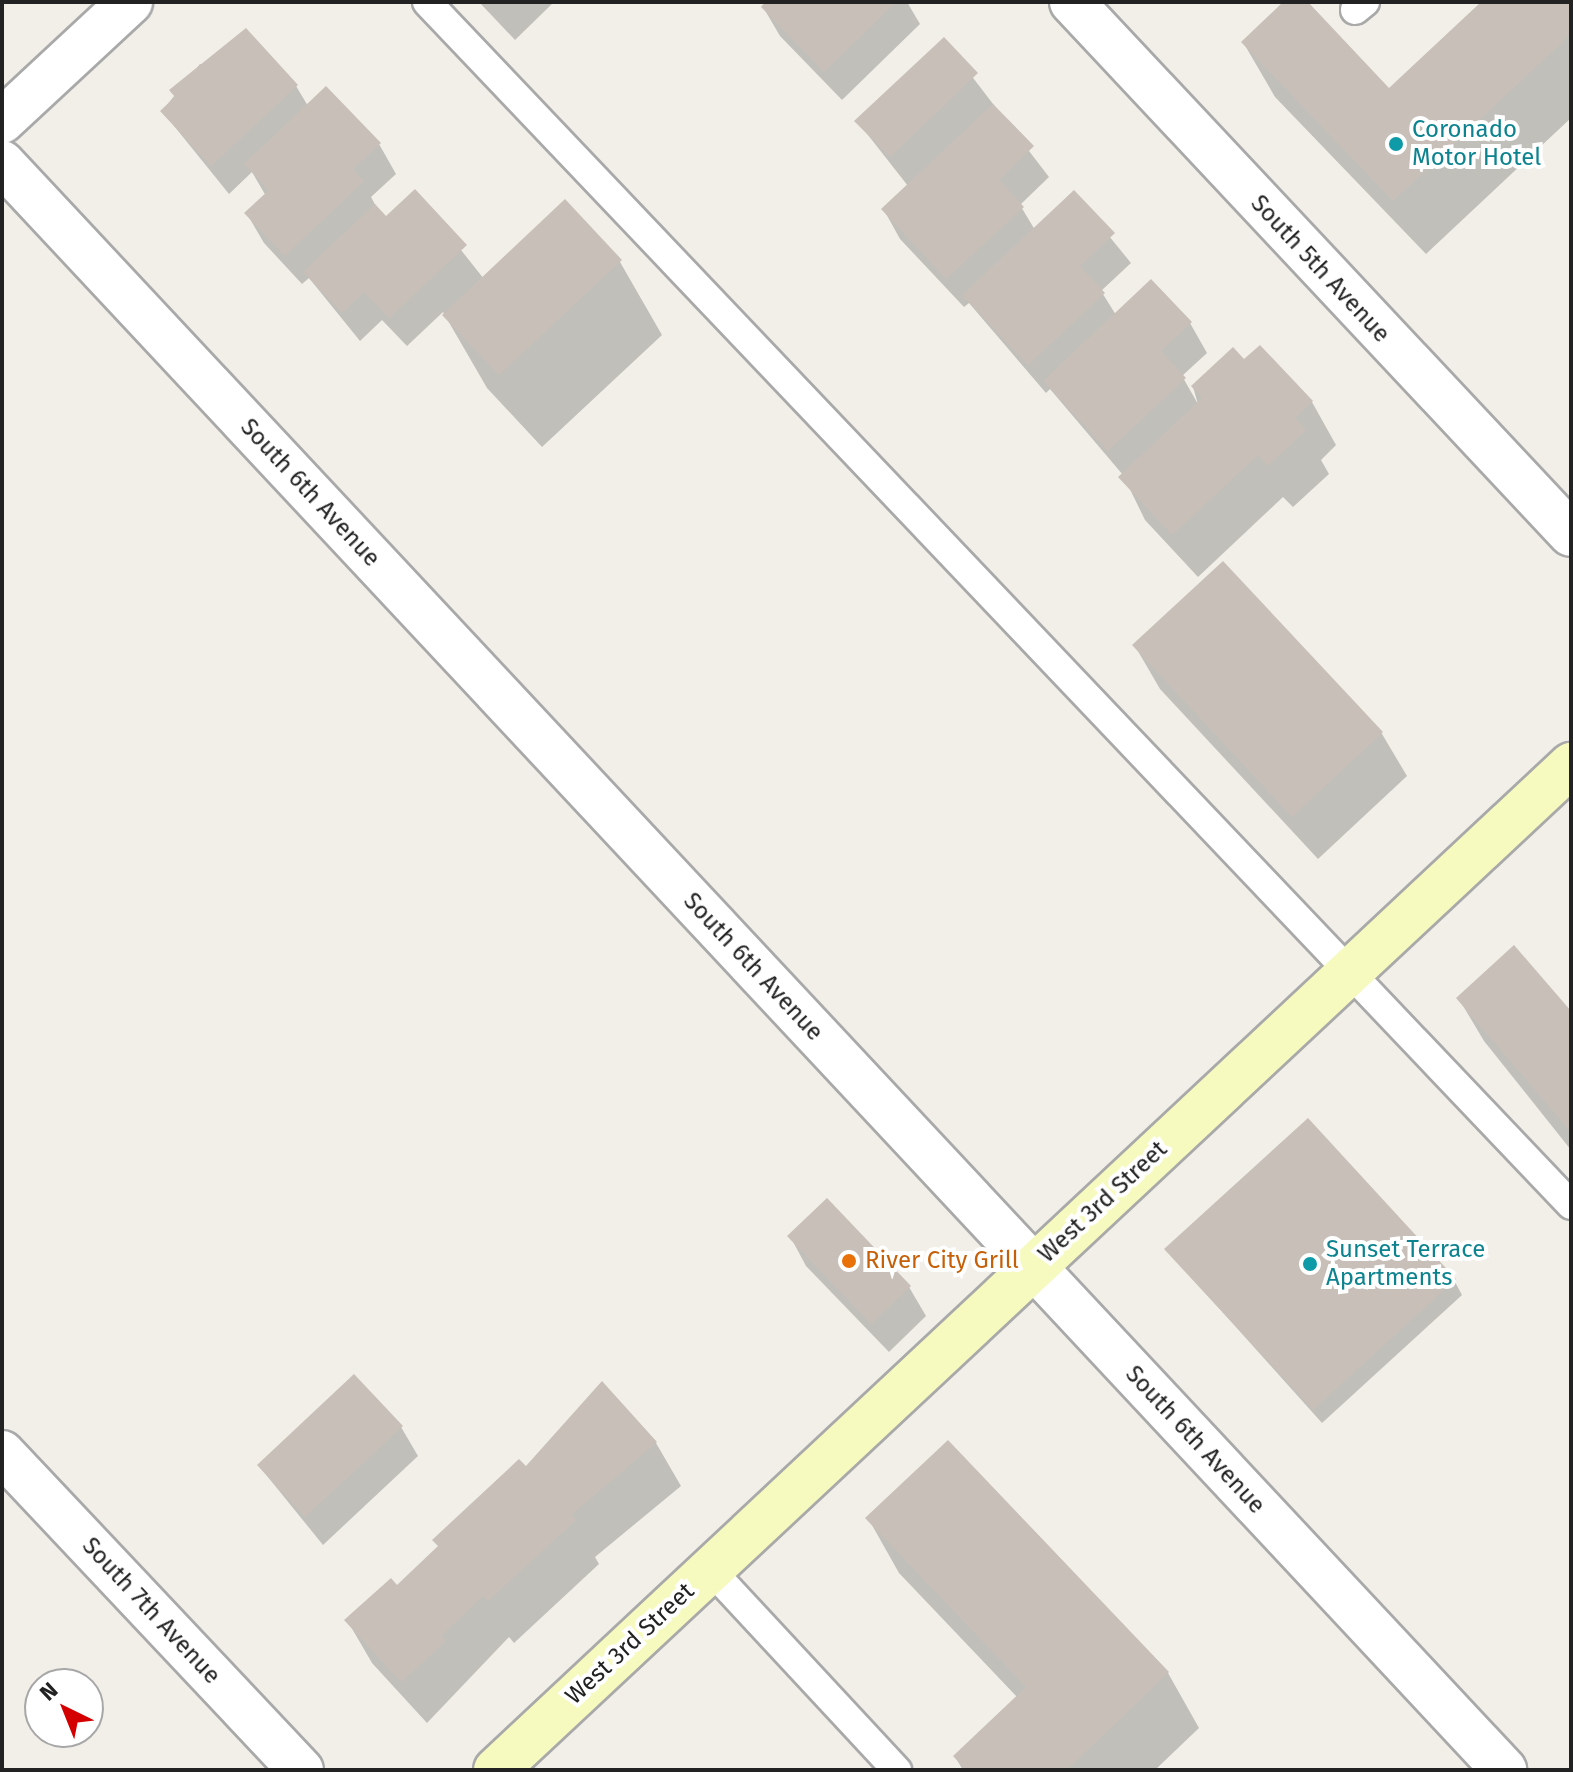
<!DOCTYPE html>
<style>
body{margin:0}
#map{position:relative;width:1573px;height:1772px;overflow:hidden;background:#f2efe9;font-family:"Fira Sans",sans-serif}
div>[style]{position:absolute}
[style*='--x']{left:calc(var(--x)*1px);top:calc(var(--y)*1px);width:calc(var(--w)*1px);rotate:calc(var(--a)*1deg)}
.shadow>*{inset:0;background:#0003}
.building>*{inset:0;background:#c7bfb8}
.roads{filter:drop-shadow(2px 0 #a9a9a9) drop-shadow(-2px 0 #a9a9a9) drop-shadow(0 2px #a9a9a9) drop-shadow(0 -2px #a9a9a9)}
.lane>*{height:28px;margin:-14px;padding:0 14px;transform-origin:14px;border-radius:14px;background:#fff}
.street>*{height:44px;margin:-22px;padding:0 22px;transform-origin:22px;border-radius:22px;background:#fff}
.secondary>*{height:44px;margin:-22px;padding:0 22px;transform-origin:22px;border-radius:22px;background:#f7fabf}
.dots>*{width:22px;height:22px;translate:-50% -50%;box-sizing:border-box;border:4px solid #fff;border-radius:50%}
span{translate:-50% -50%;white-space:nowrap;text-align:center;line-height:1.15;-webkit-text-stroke:8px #fff;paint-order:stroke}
.culture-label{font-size:24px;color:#0d838f}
.left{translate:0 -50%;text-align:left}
.street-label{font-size:24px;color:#222}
.food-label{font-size:24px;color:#c56008}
.frame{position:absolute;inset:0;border:4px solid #222;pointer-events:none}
.north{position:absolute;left:24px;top:1668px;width:80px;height:80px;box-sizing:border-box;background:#fff;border:2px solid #a7a7a7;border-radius:50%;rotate:317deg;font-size:22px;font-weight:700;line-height:32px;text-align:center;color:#222}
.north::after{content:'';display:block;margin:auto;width:28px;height:36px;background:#d40000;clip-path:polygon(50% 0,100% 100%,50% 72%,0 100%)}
</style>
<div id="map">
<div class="shadow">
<i style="clip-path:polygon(479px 2px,554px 2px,515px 40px)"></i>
<i style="clip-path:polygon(768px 2px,907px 2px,920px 24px,842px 100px,780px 36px,763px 7px)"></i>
<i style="clip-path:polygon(1286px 2px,1306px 2px,1389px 91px,1484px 2px,1571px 2px,1571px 118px,1426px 254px,1275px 97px,1243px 42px)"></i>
<i style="clip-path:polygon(944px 40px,1049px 177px,1020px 205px,1035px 230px,1074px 193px,1131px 263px,1101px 291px,1116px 315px,1190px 323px,1207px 353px,1182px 376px,1198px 404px,1193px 387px,1244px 362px,1312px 402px,1336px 445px,1321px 460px,1329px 474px,1293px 507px,1283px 497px,1198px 577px,1145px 520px,1123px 475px,1050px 389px,1046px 393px,969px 303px,964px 307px,900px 239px,884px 210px,908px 186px,857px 121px)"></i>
<i style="clip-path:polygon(200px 64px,296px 86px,308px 106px,379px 144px,396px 174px,371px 197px,378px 210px,386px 219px,415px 192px,484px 279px,565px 202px,620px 262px,662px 335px,542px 447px,487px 388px,443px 312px,407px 346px,382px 320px,360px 341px,309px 278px,302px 284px,264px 243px,247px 214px,266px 196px,252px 172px,229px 194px,162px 111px)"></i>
<i style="clip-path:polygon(1223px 563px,1382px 734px,1407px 776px,1318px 859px,1160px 689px,1135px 646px)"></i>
<i style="clip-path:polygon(1459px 999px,1571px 1014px,1571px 1150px,1484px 1041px)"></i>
<i style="clip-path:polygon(790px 1236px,909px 1287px,926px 1316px,889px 1352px,806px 1266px)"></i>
<i style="clip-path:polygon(1167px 1250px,1454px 1280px,1462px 1295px,1322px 1423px)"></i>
<i style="clip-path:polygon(602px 1384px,656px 1443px,681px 1486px,595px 1557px,599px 1564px,514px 1643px,509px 1637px,427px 1723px,372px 1663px,347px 1620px,397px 1587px,526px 1469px)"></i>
<i style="clip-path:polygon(401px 1427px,418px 1456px,323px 1545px,259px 1466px)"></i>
<i style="clip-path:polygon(868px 1518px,1168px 1673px,1199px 1728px,1155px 1770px,963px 1770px,955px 1757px,1018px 1698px,899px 1573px)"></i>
</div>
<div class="building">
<i style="clip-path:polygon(765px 2px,896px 2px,824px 72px,761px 7px)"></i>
<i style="clip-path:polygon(1283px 2px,1308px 2px,1389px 88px,1481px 2px,1571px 2px,1571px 34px,1393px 201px,1241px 42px)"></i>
<i style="clip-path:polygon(246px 28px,298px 85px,211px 166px,160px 111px,175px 97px,169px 90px)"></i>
<i style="clip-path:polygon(944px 37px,978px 73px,890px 157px,854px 121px)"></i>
<i style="clip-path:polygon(326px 86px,381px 143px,353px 169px,364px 181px,285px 256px,244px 213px,269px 190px,244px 164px)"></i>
<i style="clip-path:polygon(993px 104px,1034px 146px,999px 180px,1024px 207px,946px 279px,881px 209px)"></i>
<i style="clip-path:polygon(415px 189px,467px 245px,389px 318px,364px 292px,342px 313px,303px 272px,375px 204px,386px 216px)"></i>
<i style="clip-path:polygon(1074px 190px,1115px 233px,1080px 266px,1105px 293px,1028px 365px,962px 295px)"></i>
<i style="clip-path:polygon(565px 199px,622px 260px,499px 375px,442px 315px)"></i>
<i style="clip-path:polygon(1151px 279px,1192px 322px,1161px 351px,1186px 378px,1108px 451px,1043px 381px)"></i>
<i style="clip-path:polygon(1260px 345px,1313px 401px,1295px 418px,1306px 430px,1268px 466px,1258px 455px,1172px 535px,1118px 477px,1202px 398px,1191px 386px,1233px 347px,1244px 359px)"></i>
<i style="clip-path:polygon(1223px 561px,1383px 732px,1292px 817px,1132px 645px)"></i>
<i style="clip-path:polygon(1514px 945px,1571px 1011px,1571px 1132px,1456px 998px)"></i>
<i style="clip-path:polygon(1308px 1118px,1456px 1279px,1313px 1410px,1164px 1249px)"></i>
<i style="clip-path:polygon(827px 1198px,911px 1286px,871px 1324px,787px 1236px)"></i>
<i style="clip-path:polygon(354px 1374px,403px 1426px,305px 1517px,257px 1465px)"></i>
<i style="clip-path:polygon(602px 1381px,657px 1442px,571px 1515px,576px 1520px,488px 1601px,483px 1596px,441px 1636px,446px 1641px,401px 1682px,344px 1620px,391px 1578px,397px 1585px,438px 1546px,432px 1540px,519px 1459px,526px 1466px)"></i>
<i style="clip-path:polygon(948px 1440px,1169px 1672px,1067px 1770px,966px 1770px,953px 1756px,1026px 1687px,865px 1518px)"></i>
</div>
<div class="roads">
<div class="lane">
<i style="--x:427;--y:2;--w:1660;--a:46.44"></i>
<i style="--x:1355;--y:10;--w:13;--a:-39"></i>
<i style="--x:710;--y:1569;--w:275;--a:47.1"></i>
</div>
<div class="street">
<i style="--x:1072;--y:2;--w:729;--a:46.83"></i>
<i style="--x:2;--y:121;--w:175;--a:-42.9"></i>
<i style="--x:2;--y:163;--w:2200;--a:46.93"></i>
<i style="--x:2;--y:1453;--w:436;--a:46.7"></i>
</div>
<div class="secondary">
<i style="--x:496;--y:1770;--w:1472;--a:-43.07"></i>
</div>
</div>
<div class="dots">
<i style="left:1396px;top:144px;background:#0f9aa8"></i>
<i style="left:849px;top:1261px;background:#e8710a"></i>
<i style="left:1310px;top:1264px;background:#0f9aa8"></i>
</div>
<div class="culture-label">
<span class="left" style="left:1412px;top:144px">Coronado<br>Motor Hotel</span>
<span class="left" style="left:1326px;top:1264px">Sunset Terrace<br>Apartments</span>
</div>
<div class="street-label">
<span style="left:1320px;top:269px;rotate:47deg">South 5th Avenue</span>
<span style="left:310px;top:493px;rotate:47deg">South 6th Avenue</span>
<span style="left:753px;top:967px;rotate:47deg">South 6th Avenue</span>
<span style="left:1103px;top:1202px;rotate:-43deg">West 3rd Street</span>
<span style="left:1195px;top:1440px;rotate:47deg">South 6th Avenue</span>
<span style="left:151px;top:1611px;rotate:47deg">South 7th Avenue</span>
<span style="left:630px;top:1644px;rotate:-43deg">West 3rd Street</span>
</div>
<div class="food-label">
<span class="left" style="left:865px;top:1261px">River City Grill</span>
</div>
<div class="frame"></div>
<div class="north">N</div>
</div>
